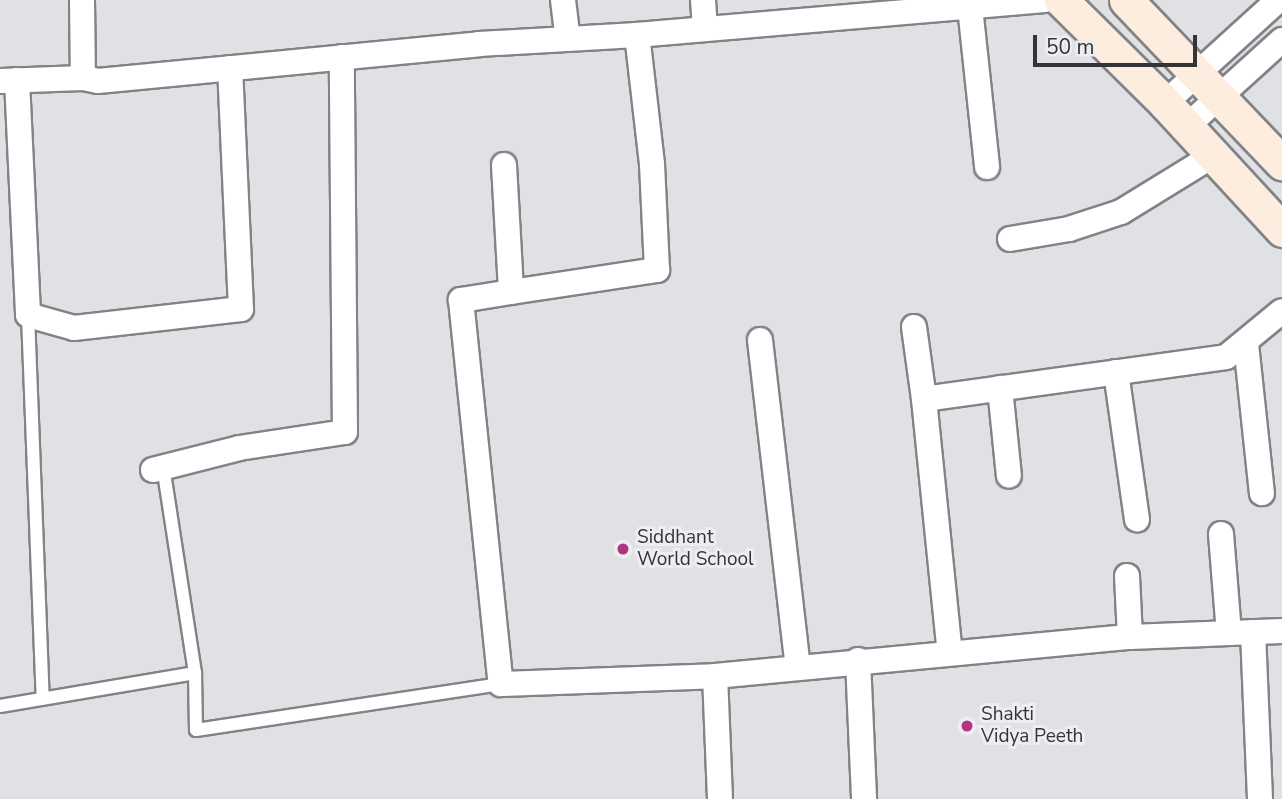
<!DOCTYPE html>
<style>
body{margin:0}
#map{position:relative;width:1282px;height:799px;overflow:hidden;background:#dfe1e5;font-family:"Nunito Sans",sans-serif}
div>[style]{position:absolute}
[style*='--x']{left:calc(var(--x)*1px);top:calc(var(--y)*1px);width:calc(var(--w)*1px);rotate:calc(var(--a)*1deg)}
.roads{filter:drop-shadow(2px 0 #828387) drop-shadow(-2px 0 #828387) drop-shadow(0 2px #828387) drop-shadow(0 -2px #828387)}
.lane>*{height:12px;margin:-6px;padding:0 6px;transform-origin:6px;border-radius:6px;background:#fff}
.street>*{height:24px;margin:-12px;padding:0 12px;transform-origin:12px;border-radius:12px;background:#fff}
.secondary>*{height:33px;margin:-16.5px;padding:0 16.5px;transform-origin:16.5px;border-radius:16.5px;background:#fdedde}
.dots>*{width:19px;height:19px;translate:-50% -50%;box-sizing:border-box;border:4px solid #edeef3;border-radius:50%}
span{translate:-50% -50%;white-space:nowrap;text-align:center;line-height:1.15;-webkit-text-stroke:6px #edeef3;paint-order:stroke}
.poi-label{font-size:19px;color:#343436}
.left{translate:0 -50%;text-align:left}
.scale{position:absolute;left:1033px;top:35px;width:164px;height:32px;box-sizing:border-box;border:4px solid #343436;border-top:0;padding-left:9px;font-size:21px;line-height:24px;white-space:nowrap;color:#343436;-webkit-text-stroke:5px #edeef3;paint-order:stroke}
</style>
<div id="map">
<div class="roads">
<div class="lane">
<i style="--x:28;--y:315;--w:383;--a:87.8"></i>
<i style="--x:195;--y:673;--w:57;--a:89"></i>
<i style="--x:196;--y:730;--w:308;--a:-8.6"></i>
<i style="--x:0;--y:706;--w:198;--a:-9.6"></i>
<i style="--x:195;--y:673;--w:208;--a:-98.8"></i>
</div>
<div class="street">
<i style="--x:82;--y:0;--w:78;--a:89.3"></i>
<i style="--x:83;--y:78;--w:15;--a:11"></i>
<i style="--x:98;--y:81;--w:383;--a:-5.5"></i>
<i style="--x:479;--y:44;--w:158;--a:-3.3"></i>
<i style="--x:563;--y:0;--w:39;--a:83"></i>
<i style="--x:703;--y:0;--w:29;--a:86"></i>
<i style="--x:970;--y:7;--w:161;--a:83.9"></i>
<i style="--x:17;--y:80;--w:235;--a:87.3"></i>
<i style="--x:28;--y:315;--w:48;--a:15.8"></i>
<i style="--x:74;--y:328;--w:168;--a:-6.5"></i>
<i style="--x:241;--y:309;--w:241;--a:-92.6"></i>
<i style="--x:1;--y:81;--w:82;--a:-2.1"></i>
<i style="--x:1165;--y:103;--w:153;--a:-42.3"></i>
<i style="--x:1186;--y:127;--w:130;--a:-42.2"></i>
<i style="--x:504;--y:165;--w:127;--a:86.8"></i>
<i style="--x:511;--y:292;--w:148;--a:-8.6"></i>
<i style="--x:657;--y:270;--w:106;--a:-92.7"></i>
<i style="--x:652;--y:164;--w:130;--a:-96.6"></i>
<i style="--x:637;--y:35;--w:409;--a:-4.9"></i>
<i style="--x:1010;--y:239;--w:60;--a:-9.6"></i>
<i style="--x:1069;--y:229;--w:55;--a:-18.1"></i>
<i style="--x:1121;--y:212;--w:107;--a:-31.6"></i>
<i style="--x:511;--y:292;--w:51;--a:170.9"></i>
<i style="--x:461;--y:300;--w:386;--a:84.1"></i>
<i style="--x:501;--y:684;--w:214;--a:-2.1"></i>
<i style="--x:914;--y:327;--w:73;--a:82.1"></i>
<i style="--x:924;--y:399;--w:305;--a:-7.9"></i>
<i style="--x:1226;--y:357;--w:72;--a:-39.4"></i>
<i style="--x:760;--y:340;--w:328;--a:83.4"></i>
<i style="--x:1246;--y:344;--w:150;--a:83.9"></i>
<i style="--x:1116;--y:372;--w:149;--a:81.9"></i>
<i style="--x:1000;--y:388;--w:88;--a:84.2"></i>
<i style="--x:924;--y:399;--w:255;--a:84.2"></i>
<i style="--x:153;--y:470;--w:89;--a:-14.3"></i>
<i style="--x:239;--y:448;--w:107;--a:-8.6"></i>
<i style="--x:345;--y:432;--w:375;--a:-90.5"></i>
<i style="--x:1221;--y:534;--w:99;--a:85.4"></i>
<i style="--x:1127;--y:576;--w:61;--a:87.2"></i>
<i style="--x:1253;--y:632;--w:167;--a:87.6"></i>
<i style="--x:858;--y:660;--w:139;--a:87.5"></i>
<i style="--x:720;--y:799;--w:123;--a:-92.3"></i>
<i style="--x:715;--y:676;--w:417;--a:-5.4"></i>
<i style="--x:1130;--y:637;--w:152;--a:-2.3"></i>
</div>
<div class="secondary">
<i style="--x:1061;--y:0;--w:146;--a:44.7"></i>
<i style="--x:1165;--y:103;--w:173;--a:47.3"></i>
<i style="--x:1126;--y:0;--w:226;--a:46.3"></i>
</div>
</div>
<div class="dots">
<i style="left:623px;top:549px;background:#b4337e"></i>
<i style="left:967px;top:726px;background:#b4337e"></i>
</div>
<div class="poi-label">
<span class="left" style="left:637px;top:549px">Siddhant<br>World School</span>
<span class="left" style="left:981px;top:726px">Shakti<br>Vidya Peeth</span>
</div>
<div class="scale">50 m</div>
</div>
